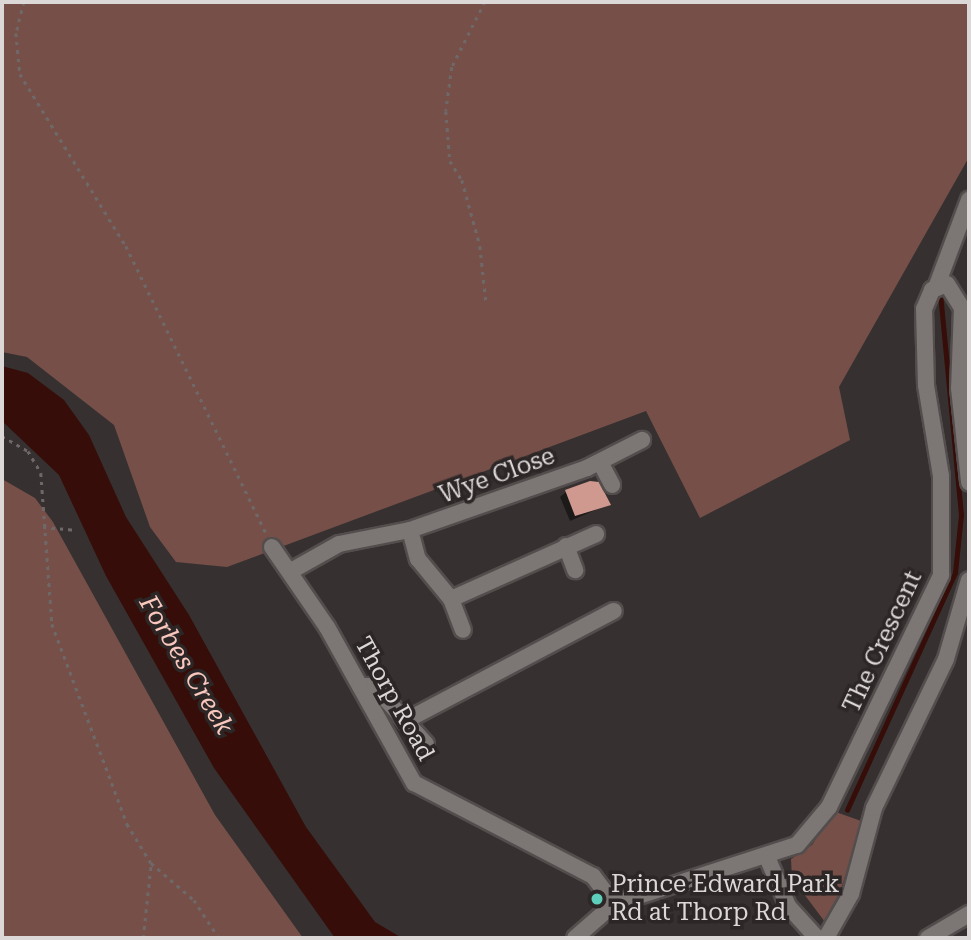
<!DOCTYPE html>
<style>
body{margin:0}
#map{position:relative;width:971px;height:940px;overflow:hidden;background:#363130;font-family:"Roboto Serif",serif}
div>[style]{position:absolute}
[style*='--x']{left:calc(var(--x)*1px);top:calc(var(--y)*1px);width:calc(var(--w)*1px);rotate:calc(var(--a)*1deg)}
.green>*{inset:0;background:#764f48}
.water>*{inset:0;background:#360d08}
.shadow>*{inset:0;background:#0007}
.stream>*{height:4.5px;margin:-2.25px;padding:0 2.25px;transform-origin:2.25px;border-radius:2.25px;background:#360d08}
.building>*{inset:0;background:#d09990}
.path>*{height:2.5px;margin-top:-1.25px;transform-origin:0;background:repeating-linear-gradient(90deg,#6e6968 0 3.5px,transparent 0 8.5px)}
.roads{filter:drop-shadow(2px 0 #534e4d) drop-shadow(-2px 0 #534e4d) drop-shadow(0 2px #534e4d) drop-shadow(0 -2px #534e4d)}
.minor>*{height:16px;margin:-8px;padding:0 8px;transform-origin:8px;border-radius:8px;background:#7c7675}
.dots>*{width:19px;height:19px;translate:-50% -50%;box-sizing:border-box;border:4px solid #2c2726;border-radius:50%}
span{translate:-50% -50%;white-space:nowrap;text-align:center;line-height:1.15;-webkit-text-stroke:7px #2c2726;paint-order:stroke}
.street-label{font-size:24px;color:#dcd8d7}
.poi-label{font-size:24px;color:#dcd8d7}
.left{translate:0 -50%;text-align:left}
.water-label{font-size:26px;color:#f9c7be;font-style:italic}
.frame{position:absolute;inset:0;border:4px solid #dcd8d7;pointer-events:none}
</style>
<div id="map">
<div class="green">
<i style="clip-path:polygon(2px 2px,969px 2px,969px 157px,839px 387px,850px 440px,700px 518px,646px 411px,227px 567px,176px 562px,150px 527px,114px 425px,27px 357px,2px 352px)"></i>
<i style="clip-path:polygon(2px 479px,35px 498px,53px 522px,215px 815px,303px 938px,2px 938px)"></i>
<i style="clip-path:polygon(833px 811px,864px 822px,828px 926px,792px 878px,791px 859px,812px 845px)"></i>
</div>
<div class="water">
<i style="clip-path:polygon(2px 366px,28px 373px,64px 400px,89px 435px,126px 517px,189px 615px,306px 827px,375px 922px,402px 938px,335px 938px,214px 768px,106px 576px,59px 475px,2px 421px)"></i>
</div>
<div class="shadow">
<i style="clip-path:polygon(566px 492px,609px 504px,570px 521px,560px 497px)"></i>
</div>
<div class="stream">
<i style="--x:847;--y:810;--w:260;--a:-65.5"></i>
<i style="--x:955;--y:573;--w:58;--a:-84.1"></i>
<i style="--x:961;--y:515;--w:222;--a:-95.4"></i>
</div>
<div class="building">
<i style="clip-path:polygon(590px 481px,599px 482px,611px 505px,575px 516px,565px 490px)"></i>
</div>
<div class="path">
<i style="--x:24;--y:2;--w:32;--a:104"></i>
<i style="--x:16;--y:33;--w:41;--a:84.4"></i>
<i style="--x:20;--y:74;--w:202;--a:58.4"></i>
<i style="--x:126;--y:246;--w:322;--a:64"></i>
<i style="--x:485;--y:2;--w:73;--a:116.9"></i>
<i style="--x:452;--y:67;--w:44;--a:97.8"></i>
<i style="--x:446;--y:111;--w:50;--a:85.4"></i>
<i style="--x:450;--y:161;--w:22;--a:58"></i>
<i style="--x:462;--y:180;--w:68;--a:74.7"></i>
<i style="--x:480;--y:246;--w:55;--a:83.8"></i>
<i style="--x:2;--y:436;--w:30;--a:30"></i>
<i style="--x:28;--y:451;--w:26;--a:59"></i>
<i style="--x:41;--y:473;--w:151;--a:85.8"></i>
<i style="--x:52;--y:624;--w:214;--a:69.4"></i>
<i style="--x:127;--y:824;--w:46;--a:58.4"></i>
<i style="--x:151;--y:863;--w:57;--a:40.7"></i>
<i style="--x:194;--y:900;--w:45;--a:56.7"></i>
<i style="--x:43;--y:527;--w:34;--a:5"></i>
<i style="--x:143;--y:938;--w:75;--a:-83.9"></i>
</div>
<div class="roads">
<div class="minor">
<i style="--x:937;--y:285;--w:91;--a:-69.4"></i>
<i style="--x:600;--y:462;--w:26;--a:62"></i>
<i style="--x:410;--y:530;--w:188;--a:-19.3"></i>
<i style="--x:587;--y:468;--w:62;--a:-27"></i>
<i style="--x:566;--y:546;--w:26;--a:69"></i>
<i style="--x:272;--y:547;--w:97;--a:55.5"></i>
<i style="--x:327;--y:627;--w:179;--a:60.9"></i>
<i style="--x:414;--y:783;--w:202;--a:27.5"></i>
<i style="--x:593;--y:876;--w:35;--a:53"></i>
<i style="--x:291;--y:571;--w:55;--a:-29.4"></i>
<i style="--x:339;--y:544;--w:72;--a:-11.2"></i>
<i style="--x:410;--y:530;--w:30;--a:75"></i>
<i style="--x:418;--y:559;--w:52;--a:50.5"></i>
<i style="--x:451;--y:599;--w:159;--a:-24.1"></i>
<i style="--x:451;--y:599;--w:33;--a:69"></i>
<i style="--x:360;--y:686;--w:14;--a:0"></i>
<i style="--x:374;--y:686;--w:78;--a:48.1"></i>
<i style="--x:405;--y:721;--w:236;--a:-27.8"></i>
<i style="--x:767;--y:857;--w:53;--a:66.8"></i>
<i style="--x:788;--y:906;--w:43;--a:47.8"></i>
<i style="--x:575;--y:938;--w:52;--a:-41.1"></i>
<i style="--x:614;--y:904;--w:192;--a:-17.9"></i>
<i style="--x:797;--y:845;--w:50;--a:-49.9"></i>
<i style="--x:829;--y:807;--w:258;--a:-64.2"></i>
<i style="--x:941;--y:575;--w:99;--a:-90"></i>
<i style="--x:941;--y:476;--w:92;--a:-99.4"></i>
<i style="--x:926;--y:385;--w:76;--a:-91.5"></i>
<i style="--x:924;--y:309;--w:21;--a:-67"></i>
<i style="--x:932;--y:290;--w:16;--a:-22"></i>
<i style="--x:947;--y:284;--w:28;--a:58"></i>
<i style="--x:962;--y:308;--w:80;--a:92.1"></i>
<i style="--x:959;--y:388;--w:95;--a:83.9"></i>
<i style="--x:826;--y:938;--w:51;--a:-60.4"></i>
<i style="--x:851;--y:894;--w:89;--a:-75"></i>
<i style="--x:874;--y:808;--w:165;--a:-64.2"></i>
<i style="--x:946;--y:659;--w:82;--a:-73.8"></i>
<i style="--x:928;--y:938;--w:48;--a:-30.3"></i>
</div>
</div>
<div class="dots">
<i style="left:597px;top:899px;background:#5cceba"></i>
</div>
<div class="street-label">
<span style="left:497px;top:476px;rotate:-20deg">Wye Close</span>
<span style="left:883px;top:642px;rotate:-65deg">The Crescent</span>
<span style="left:394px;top:699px;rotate:61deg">Thorp Road</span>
</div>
<div class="poi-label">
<span class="left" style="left:611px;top:899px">Prince Edward Park<br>Rd at Thorp Rd</span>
</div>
<div class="water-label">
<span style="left:186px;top:665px;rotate:59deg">Forbes Creek</span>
</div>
<div class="frame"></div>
</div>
